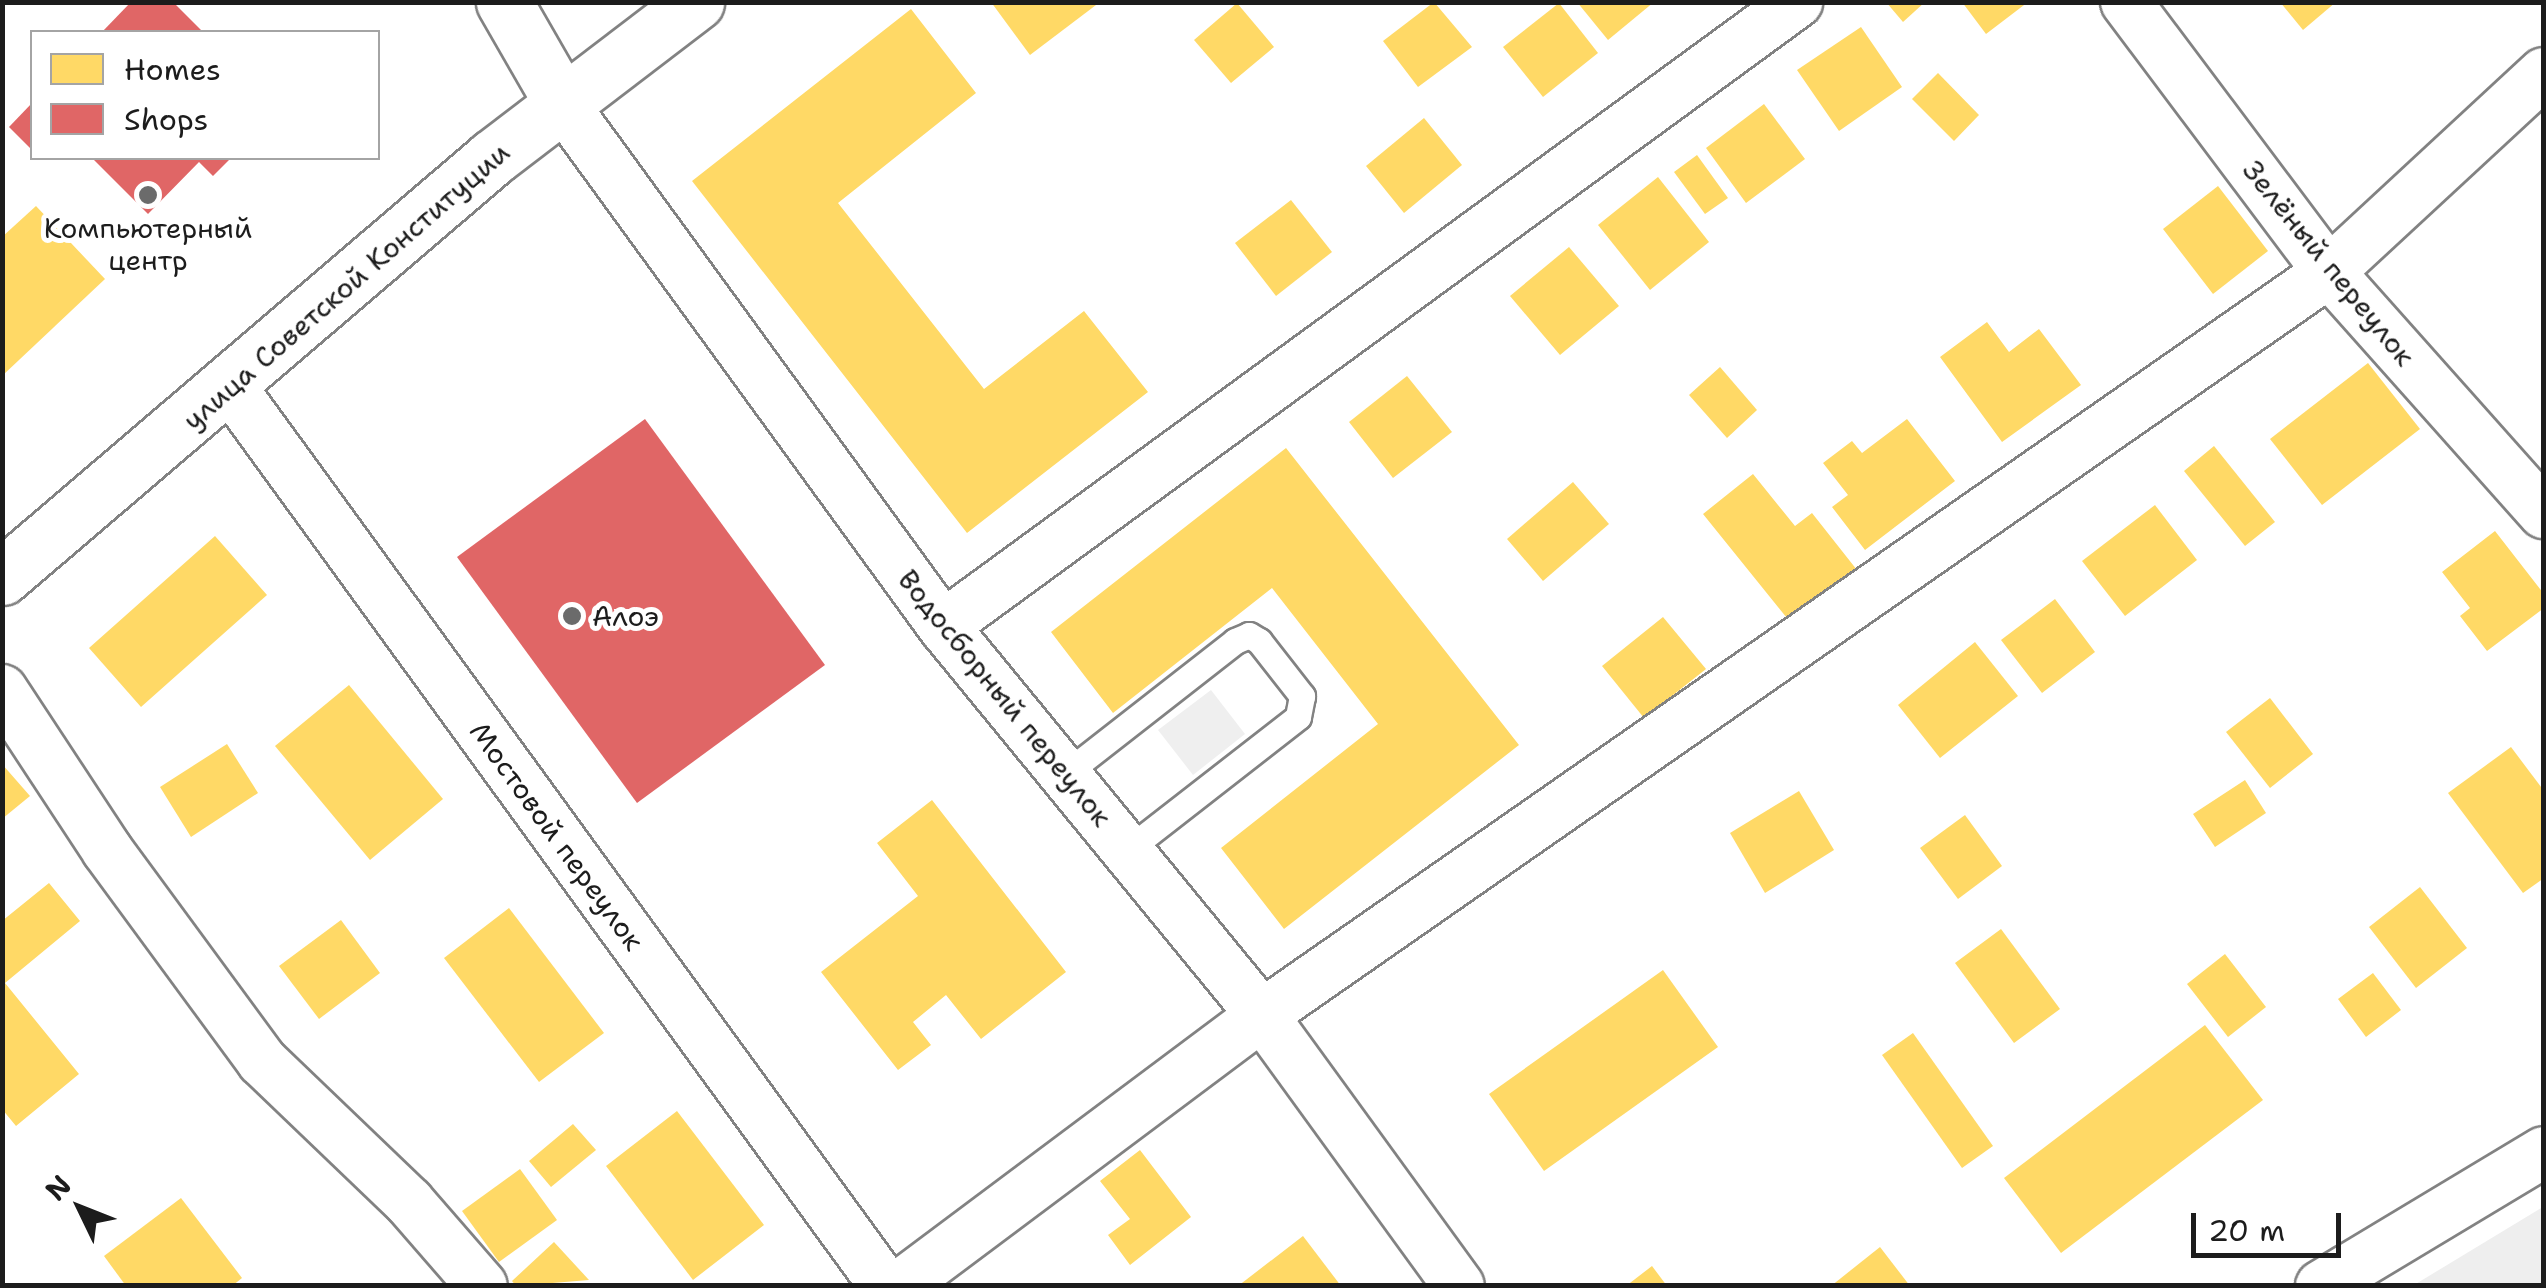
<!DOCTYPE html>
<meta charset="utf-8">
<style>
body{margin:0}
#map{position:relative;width:2546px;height:1288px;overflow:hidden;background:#fff;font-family:"Shantell Sans",sans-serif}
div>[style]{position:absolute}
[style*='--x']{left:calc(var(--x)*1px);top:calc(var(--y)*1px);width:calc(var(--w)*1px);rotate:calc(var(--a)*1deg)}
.built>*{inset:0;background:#eee}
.green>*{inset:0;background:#efefef}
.homes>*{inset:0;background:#ffd966}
.shops>*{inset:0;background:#e06666}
.roads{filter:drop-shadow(2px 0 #828282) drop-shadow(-2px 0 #828282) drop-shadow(0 2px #828282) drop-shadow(0 -2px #828282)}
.service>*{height:25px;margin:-12.5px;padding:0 12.5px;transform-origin:12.5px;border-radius:12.5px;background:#fff}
.minor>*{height:50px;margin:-25px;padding:0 25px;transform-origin:25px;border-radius:25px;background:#fff}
.secondary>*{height:55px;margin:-27.5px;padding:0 27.5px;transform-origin:27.5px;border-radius:27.5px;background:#fff}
.dots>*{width:28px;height:28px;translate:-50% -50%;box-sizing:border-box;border:5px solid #fff;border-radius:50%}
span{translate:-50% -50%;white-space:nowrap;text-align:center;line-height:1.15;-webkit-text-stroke:10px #fff;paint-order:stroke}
.poi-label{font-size:28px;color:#1c1c1c}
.left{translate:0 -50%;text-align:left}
.street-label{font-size:28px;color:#1c1c1c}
.frame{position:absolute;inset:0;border:5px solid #1c1c1c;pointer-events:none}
.legend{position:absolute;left:30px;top:30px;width:350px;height:130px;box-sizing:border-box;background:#fff;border:2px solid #a4a4a4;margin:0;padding:12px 18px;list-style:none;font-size:30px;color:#1c1c1c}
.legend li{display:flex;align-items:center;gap:20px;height:50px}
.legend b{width:50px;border:2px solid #a4a4a4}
.north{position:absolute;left:30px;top:1158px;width:100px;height:100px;-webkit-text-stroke:8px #fff;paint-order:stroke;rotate:313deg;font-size:28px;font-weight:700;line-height:40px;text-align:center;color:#1c1c1c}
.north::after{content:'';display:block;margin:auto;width:35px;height:45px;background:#1c1c1c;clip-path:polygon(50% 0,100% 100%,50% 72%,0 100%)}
.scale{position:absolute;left:2191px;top:1213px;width:150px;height:45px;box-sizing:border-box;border:5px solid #1c1c1c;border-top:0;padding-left:12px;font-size:30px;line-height:35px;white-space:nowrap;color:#1c1c1c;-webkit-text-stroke:8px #fff;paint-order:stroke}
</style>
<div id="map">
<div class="built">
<i style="clip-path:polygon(2543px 1207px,2543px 1285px,2414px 1285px)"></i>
</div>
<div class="green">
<i style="clip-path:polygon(1211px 690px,1245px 734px,1193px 775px,1158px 730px)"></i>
</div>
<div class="homes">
<i style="clip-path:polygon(991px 2px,1100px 2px,1030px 55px)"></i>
<i style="clip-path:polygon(1434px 2px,1472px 47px,1418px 87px,1383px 41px)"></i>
<i style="clip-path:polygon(1577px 2px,1654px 2px,1608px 40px)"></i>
<i style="clip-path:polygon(1886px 2px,1925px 2px,1903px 22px)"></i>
<i style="clip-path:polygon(1962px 2px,2028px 2px,1986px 34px)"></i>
<i style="clip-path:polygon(2280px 2px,2336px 2px,2303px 30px)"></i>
<i style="clip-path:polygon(1237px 3px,1274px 47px,1231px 83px,1194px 40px)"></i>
<i style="clip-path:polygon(1559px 3px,1598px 53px,1543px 97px,1503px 47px)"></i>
<i style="clip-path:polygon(911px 9px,976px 93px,838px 203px,984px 389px,1084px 311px,1148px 392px,967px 533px,692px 181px)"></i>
<i style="clip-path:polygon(1861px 27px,1902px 87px,1839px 131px,1797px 70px)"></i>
<i style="clip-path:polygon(1938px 73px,1979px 115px,1954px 141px,1912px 99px)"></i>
<i style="clip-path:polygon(1764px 104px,1805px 159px,1746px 203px,1706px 148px)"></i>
<i style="clip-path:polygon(1424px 118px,1462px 165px,1404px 213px,1366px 166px)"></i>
<i style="clip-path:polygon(1697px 155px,1728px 198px,1705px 214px,1674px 172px)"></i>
<i style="clip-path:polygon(1658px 177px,1709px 242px,1650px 290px,1598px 225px)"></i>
<i style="clip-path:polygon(2218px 186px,2268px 251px,2213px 294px,2163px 229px)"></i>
<i style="clip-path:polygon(1291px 200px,1332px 252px,1276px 296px,1235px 243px)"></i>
<i style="clip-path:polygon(36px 206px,105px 279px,2px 376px,2px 237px)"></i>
<i style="clip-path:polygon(1569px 247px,1619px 306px,1560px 355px,1510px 296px)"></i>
<i style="clip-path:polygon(1987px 322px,2009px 352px,2039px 329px,2081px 385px,2002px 442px,1940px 357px)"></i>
<i style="clip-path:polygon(2368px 363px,2420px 429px,2322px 505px,2270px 439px)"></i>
<i style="clip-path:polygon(1720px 367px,1757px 410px,1727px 438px,1689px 395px)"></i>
<i style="clip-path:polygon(1407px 376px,1452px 432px,1393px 478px,1349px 422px)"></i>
<i style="clip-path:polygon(1907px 419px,1955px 481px,1865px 550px,1832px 507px,1848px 495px,1823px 463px,1852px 441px,1862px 453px)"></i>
<i style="clip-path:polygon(2214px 446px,2275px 522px,2245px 546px,2184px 471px)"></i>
<i style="clip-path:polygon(1286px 448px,1519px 745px,1284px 929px,1221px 848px,1378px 724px,1272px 588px,1113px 713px,1051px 632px)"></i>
<i style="clip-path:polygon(1753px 474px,1795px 526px,1812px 513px,1857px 570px,1791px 623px,1703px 514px)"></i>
<i style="clip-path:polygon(1573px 482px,1609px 524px,1543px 581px,1507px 539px)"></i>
<i style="clip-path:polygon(2155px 505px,2197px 560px,2125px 616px,2082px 561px)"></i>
<i style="clip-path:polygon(2495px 531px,2544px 594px,2544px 608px,2487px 651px,2460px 616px,2470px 608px,2442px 572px)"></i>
<i style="clip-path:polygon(215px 536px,267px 595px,141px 707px,89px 648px)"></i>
<i style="clip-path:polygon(2055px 599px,2095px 652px,2042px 693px,2001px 640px)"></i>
<i style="clip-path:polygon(1663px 617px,1706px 669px,1644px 718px,1602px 666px)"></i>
<i style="clip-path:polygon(1975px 642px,2018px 696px,1940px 758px,1898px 705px)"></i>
<i style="clip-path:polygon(349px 685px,443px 799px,370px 860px,275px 746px)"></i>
<i style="clip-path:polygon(2270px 698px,2313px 754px,2270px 788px,2226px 732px)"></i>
<i style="clip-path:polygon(227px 744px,258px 793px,191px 837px,160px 787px)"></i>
<i style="clip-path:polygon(2511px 747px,2544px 791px,2544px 878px,2523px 893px,2448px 793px)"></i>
<i style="clip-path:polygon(2px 764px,30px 796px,2px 819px)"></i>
<i style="clip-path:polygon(2245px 780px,2266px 813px,2215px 847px,2193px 814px)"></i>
<i style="clip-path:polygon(1799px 791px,1834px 850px,1765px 893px,1730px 833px)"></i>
<i style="clip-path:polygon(932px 800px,1066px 972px,981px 1039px,946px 995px,913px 1022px,931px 1045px,898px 1070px,821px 972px,918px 896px,877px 843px)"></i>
<i style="clip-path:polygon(1965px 815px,2002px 866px,1958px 899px,1920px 848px)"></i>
<i style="clip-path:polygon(49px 883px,80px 921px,5px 983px,79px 1074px,16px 1126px,2px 1109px,2px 921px)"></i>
<i style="clip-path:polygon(2420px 887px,2467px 948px,2416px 988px,2369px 927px)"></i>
<i style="clip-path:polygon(509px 908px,604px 1033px,539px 1082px,444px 958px)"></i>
<i style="clip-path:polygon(341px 920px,380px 973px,319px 1019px,279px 966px)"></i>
<i style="clip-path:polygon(2001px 929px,2060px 1009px,2014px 1043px,1955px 963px)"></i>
<i style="clip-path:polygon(2225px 954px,2266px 1007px,2228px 1037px,2187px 984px)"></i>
<i style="clip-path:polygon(1663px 970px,1718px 1047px,1544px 1171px,1489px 1094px)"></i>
<i style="clip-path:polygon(2373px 973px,2401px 1010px,2366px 1037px,2338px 999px)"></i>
<i style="clip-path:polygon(2205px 1025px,2263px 1100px,2061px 1253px,2004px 1178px)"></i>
<i style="clip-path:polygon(1913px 1033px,1993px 1146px,1962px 1168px,1882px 1055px)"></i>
<i style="clip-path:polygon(677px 1111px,764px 1225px,693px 1280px,606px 1166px)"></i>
<i style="clip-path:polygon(573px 1124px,596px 1150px,551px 1187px,529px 1161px)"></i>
<i style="clip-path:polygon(1140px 1150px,1191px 1217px,1130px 1265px,1108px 1235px,1130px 1219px,1100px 1181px)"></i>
<i style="clip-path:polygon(520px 1169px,557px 1220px,499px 1262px,462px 1211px)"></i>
<i style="clip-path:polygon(181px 1198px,242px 1278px,232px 1286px,126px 1286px,104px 1256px)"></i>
<i style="clip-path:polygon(1303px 1236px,1341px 1286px,1238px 1286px)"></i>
<i style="clip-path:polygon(554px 1242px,589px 1280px,516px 1286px,512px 1281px)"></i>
<i style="clip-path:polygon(1880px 1247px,1910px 1286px,1831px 1286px)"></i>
<i style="clip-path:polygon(1652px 1266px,1667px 1286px,1626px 1286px)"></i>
</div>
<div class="shops">
<i style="clip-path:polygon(131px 2px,173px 2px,203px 32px,102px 32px)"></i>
<i style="clip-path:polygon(32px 103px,32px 150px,9px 127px)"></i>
<i style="clip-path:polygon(92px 158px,231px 158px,213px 176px,199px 162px,148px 214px)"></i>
<i style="clip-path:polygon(645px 419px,825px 665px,637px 803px,457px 557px)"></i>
</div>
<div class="roads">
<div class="service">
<i style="--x:1065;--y:774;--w:216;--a:-38"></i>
<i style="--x:1235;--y:641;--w:15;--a:-23"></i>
<i style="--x:1249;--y:635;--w:12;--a:31"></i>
<i style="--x:1259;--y:641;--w:70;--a:52"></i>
<i style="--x:1302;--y:696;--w:21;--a:101"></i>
<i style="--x:1298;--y:717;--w:217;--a:142.1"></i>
</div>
<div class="minor">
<i style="--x:2126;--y:2;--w:338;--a:53.1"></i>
<i style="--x:2329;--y:272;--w:323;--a:48.3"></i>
<i style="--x:562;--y:103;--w:647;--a:53.93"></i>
<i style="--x:943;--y:626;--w:503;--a:50.65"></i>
<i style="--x:1262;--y:1015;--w:335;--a:54"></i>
<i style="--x:230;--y:386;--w:1113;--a:53.95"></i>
<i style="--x:943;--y:626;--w:1058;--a:-36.15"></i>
<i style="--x:2;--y:690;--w:191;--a:56.7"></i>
<i style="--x:107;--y:850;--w:262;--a:53.7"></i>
<i style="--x:262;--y:1061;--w:204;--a:43.8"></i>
<i style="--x:409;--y:1202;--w:111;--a:49"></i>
<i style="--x:900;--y:1286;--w:452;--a:-36.8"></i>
<i style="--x:1262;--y:1015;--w:1300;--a:-34.85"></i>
<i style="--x:2329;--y:272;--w:293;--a:-42.8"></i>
<i style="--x:2321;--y:1286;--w:260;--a:-31"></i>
</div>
<div class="secondary">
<i style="--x:504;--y:2;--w:116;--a:60.1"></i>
<i style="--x:2;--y:577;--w:645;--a:-40.53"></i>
<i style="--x:492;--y:158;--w:257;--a:-37.4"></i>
</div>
</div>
<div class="dots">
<i style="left:148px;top:195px;background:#6b6b6b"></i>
<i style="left:572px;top:616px;background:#6b6b6b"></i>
</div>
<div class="poi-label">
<span style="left:148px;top:244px">Компьютерный<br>центр</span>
<span class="left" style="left:592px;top:616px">Алоэ</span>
</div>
<div class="street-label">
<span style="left:2329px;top:263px;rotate:51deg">Зелёный переулок</span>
<span style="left:346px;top:286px;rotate:-41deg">улица Советской Конституции</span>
<span style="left:1005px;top:698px;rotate:51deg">Водосборный переулок</span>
<span style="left:557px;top:836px;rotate:54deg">Мостовой переулок</span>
</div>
<div class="frame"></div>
<ul class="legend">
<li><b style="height:28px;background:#ffd966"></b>Homes</li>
<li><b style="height:28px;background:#e06666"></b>Shops</li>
</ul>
<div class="north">N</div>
<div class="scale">20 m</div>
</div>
